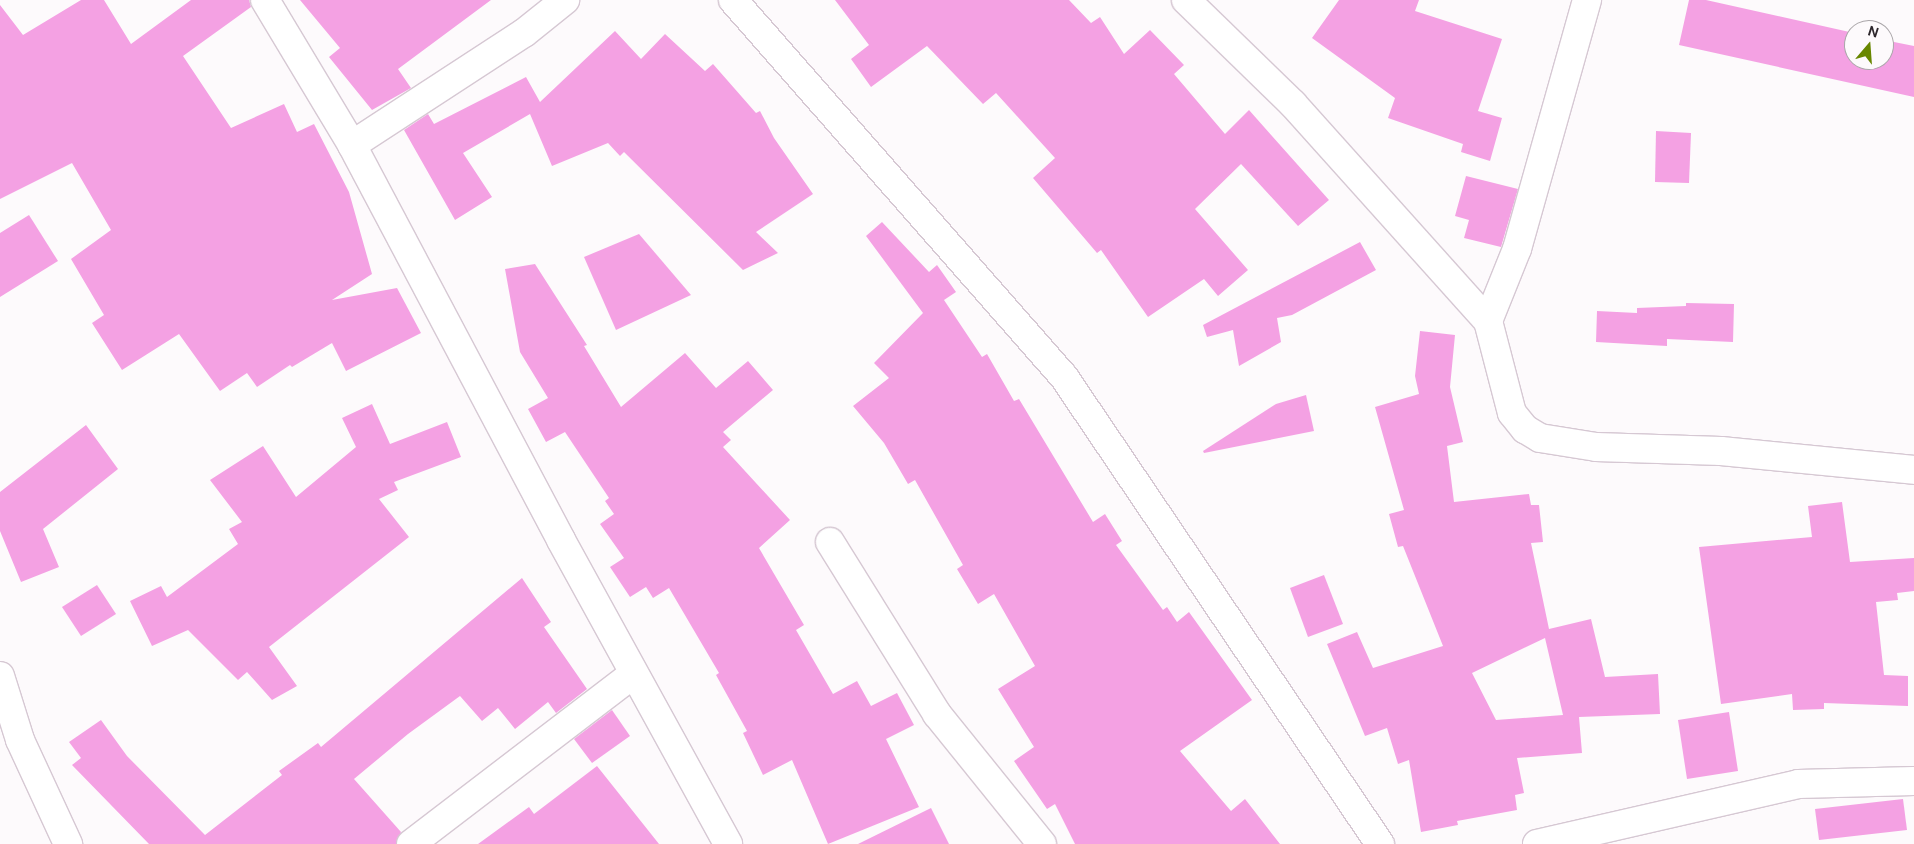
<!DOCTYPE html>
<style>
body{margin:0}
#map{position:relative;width:1914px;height:844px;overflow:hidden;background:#fdfafc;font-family:"DM Sans",sans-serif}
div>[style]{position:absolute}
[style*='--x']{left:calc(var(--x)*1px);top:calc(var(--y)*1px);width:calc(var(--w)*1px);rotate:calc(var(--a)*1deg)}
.building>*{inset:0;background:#f4a1e3}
.roads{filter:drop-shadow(1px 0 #d6c8d3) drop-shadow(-1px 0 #d6c8d3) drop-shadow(0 1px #d6c8d3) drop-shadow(0 -1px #d6c8d3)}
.minor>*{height:28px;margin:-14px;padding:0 14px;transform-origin:14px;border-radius:14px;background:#fff}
span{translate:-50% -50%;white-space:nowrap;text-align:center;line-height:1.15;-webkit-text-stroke:5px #fdfafc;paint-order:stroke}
.north{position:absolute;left:1844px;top:20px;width:50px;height:50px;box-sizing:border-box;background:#fdfafc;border:1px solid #aaa6a9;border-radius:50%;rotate:18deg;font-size:14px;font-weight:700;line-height:20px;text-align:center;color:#2d272c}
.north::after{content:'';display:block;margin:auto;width:18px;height:22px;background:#688700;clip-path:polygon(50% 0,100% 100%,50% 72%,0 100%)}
</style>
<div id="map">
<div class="building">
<i style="clip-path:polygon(81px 0,104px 0,131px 44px,191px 0,249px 0,251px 7px,183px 56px,231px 128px,284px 104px,297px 132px,314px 124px,349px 192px,372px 274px,332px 300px,397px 288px,421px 333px,346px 371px,332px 343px,292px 367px,290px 365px,257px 387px,247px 373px,220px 391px,179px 334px,122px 370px,92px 323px,104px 315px,71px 259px,111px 230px,72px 163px,0 199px,0 5px,23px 35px)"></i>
<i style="clip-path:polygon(300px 0,491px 0,398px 69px,411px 88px,372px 110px,329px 57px,340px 48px)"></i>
<i style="clip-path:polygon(835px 0,1069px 0,1091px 23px,1100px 17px,1124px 54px,1150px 30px,1184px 65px,1174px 74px,1225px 134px,1249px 110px,1329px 200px,1298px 226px,1241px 164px,1195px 209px,1248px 270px,1218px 296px,1204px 279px,1148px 317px,1101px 250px,1097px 253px,1033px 178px,1055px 158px,996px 93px,983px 104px,927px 46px,871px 87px,851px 59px,869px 45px)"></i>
<i style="clip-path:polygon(1339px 0,1419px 0,1415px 11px,1502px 39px,1478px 111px,1502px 118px,1490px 161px,1461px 152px,1463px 144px,1388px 118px,1395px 98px,1312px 38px)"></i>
<i style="clip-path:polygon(1689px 0,1706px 0,1854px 33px,1854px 60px,1884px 60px,1884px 40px,1914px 46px,1914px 97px,1679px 45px)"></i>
<i style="clip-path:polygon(615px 31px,641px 59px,665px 34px,705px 71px,713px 64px,756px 113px,760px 111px,774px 138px,813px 194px,756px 232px,778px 253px,743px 270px,624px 152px,620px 156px,608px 143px,552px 166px,530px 114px,463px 153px,492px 197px,455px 220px,404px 130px,428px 114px,434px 124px,526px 77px,540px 102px)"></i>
<i style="clip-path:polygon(1656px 131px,1691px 133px,1689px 183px,1655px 182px)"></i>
<i style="clip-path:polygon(1466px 176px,1518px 189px,1501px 247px,1464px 238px,1469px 220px,1455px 216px)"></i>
<i style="clip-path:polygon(29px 215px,58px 261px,0 297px,0 233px)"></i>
<i style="clip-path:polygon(882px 222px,929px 272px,937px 265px,956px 292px,944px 300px,982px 357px,987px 354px,1014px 401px,1019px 399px,1093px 522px,1105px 514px,1122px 541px,1116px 545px,1163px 610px,1167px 607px,1177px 622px,1189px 612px,1252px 700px,1180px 751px,1231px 811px,1245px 799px,1280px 844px,1075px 844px,1055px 804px,1047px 809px,1014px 761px,1034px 747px,998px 689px,1035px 666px,994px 594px,978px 604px,957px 569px,963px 565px,915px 480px,908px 484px,884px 443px,853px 406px,889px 378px,874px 363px,923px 313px,866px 236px)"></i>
<i style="clip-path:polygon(639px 234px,691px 295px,616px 330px,584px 257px)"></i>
<i style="clip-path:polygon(1360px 242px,1376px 270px,1292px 315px,1277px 318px,1281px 342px,1239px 366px,1233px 330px,1207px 337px,1203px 325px)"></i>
<i style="clip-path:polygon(535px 264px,587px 345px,584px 346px,621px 407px,685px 353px,716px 388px,748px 361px,773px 390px,723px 432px,731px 440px,723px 447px,790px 520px,759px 548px,804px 625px,796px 630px,833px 694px,857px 681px,871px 706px,897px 693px,914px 725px,886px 739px,919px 807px,828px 844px,792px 760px,763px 775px,743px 733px,747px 731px,716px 675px,719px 673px,669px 588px,653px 598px,646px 587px,630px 597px,610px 567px,624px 558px,600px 524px,614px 514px,605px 501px,609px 498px,565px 432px,546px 442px,528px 409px,548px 398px,520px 352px,505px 269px)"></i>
<i style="clip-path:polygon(1686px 303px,1734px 304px,1733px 342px,1667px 339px,1667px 346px,1596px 342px,1597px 311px,1637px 313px,1637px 308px,1686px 306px)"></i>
<i style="clip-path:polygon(evenodd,1420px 331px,1455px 335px,1450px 387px,1463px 442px,1447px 446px,1454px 502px,1529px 494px,1531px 505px,1539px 505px,1543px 542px,1531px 543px,1549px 629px,1591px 619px,1605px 677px,1658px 674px,1660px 714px,1579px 717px,1582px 753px,1517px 758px,1524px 793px,1515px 795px,1517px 810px,1457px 821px,1458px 825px,1421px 832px,1409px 760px,1398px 764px,1387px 728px,1365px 736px,1327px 644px,1357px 632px,1373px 668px,1443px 646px,1403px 546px,1398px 547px,1389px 514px,1404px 510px,1375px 407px,1419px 394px,1415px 376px,1420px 331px,1545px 638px,1563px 715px,1496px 720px,1472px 673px,1545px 638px)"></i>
<i style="clip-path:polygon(1306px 395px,1314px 431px,1204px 453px,1203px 451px,1276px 404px)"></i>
<i style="clip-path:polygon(372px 404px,390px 444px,447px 422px,461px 457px,394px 482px,398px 490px,379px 499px,409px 537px,269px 647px,297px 686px,272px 700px,247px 672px,238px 680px,188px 630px,152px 646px,130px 601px,161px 586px,167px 597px,238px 544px,229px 529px,242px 522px,210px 480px,263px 446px,296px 497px,356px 447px,342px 418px)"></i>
<i style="clip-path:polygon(86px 425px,118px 469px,43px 529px,59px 567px,21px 582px,0 531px,0 492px)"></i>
<i style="clip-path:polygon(1842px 502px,1850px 562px,1914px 558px,1914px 591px,1897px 593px,1898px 600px,1876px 602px,1884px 675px,1908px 676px,1908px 706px,1824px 703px,1824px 709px,1793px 710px,1792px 694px,1721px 704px,1699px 547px,1812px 537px,1808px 506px)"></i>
<i style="clip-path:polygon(1324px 575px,1343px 624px,1308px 637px,1290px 588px)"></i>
<i style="clip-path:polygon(522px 578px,551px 622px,544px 627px,587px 689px,556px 713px,548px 702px,515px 729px,498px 708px,482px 721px,460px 696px,408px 734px,354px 779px,401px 832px,396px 844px,149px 844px,72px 765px,81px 758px,69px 742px,101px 720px,127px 756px,205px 835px,282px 775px,279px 771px,318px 743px,321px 747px)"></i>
<i style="clip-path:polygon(97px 585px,116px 614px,81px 636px,62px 607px)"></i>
<i style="clip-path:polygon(612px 710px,630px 736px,592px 763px,574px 739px)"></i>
<i style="clip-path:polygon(1729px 712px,1738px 771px,1687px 779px,1678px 720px)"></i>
<i style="clip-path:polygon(597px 766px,659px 844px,478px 844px,529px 807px,534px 814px)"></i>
<i style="clip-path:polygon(1903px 799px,1907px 830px,1819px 840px,1815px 809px)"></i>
<i style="clip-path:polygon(931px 808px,949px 844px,858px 844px)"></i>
</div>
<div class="roads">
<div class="minor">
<i style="--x:265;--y:0;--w:169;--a:59"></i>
<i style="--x:352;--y:145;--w:447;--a:62.1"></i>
<i style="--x:561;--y:540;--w:347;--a:61.2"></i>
<i style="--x:733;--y:0;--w:502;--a:48.72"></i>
<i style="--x:1064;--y:377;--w:564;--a:55.92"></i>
<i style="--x:1186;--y:0;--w:149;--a:44.2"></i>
<i style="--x:1293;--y:104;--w:292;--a:48.1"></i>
<i style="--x:1488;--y:321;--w:95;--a:75.4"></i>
<i style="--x:1512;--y:413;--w:21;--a:51"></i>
<i style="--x:1525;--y:429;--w:17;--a:31"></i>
<i style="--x:1540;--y:438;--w:57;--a:9.1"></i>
<i style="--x:1596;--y:447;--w:125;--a:1.8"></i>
<i style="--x:1721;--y:451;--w:194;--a:5.6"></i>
<i style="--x:352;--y:145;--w:205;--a:-33.1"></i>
<i style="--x:524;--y:33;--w:53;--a:-38.8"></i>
<i style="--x:1488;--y:321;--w:78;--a:-68.1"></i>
<i style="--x:1517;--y:249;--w:259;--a:-74.3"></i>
<i style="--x:830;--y:542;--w:203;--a:58.1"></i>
<i style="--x:937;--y:714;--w:167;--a:51.1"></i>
<i style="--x:0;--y:676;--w:67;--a:72.6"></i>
<i style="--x:20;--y:740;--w:115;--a:65.2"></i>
<i style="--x:411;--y:844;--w:280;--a:-37.4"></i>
<i style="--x:1537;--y:844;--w:268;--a:-12.9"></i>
<i style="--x:1798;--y:784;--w:116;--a:-1.5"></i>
</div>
</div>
<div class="north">N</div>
</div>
